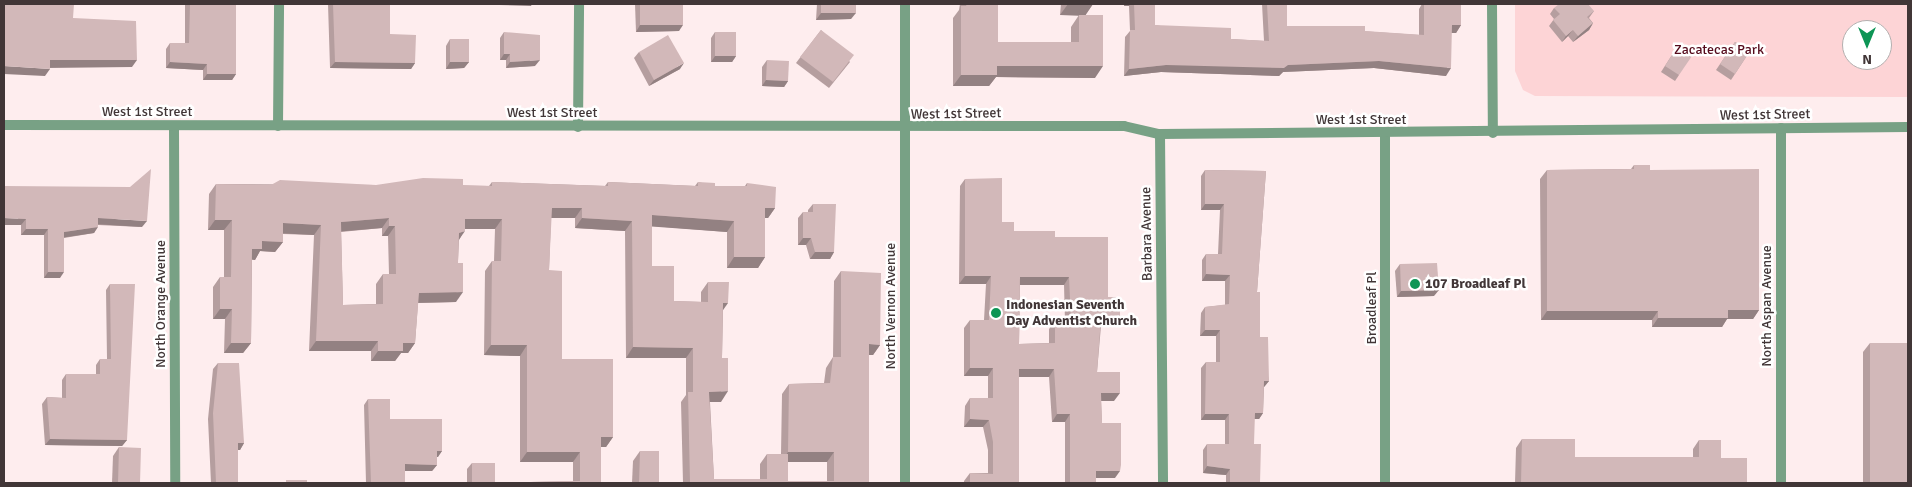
<!DOCTYPE html>
<style>
body{margin:0}
#map{position:relative;width:1912px;height:487px;overflow:hidden;background:#feedee;font-family:Signika,sans-serif}
div>[style]{position:absolute}
[style*='--x']{left:calc(var(--x)*1px);top:calc(var(--y)*1px);width:calc(var(--w)*1px);rotate:calc(var(--a)*1deg)}
.green>*{inset:0;background:#fdd4d6}
.minor>*{height:10px;margin:-5px;padding:0 5px;transform-origin:5px;border-radius:5px;background:#78a185}
.tertiary>*{height:10px;margin:-5px;padding:0 5px;transform-origin:5px;border-radius:5px;background:#78a185}
.wall>*{inset:0;background:#b59e9f}
.shaded-wall>*{inset:0;background:#938182}
.building>*{inset:0;background:#d2b8b9}
.dots>*{width:14px;height:14px;translate:-50% -50%;box-sizing:border-box;border:2px solid #fff;border-radius:50%}
span{translate:-50% -50%;white-space:nowrap;text-align:center;line-height:1.15;-webkit-text-stroke:5px #fff;paint-order:stroke}
.park-label{font-size:14px;color:#550b1c}
.street-label{font-size:14px;color:#413637}
.poi-label{font-size:14px;color:#413637;font-weight:700}
.left{translate:0 -50%;text-align:left}
.frame{position:absolute;inset:0;border:5px solid #413637;pointer-events:none}
.north{position:absolute;left:1842px;top:20px;width:50px;height:50px;box-sizing:border-box;background:#fff;border:1px solid #b3afaf;border-radius:50%;rotate:180deg;font-size:14px;font-weight:700;line-height:20px;text-align:center;color:#413637}
.north::after{content:'';display:block;margin:auto;width:18px;height:22px;background:#0d9555;clip-path:polygon(50% 0,100% 100%,50% 72%,0 100%)}
</style>
<div id="map">
<div class="green">
<i style="clip-path:polygon(evenodd,1515px 4px,1908px 4px,1908px 97px,1535px 96px,1523px 90px,1515px 71px,1515px 4px,1852px 30px,1882px 30px,1882px 60px,1852px 60px,1852px 30px)"></i>
</div>
<div class="minor">
<i style="--x:1492;--y:4;--w:129;--a:89.6"></i>
<i style="--x:174;--y:126;--w:357;--a:89.8"></i>
<i style="--x:278;--y:126;--w:122;--a:-89.5"></i>
<i style="--x:578;--y:127;--w:123;--a:-89.5"></i>
<i style="--x:1781;--y:128;--w:355;--a:90"></i>
<i style="--x:1160;--y:134;--w:349;--a:89.5"></i>
<i style="--x:1385;--y:134;--w:349;--a:90"></i>
</div>
<div class="tertiary">
<i style="--x:4;--y:125;--w:1120;--a:0.05"></i>
<i style="--x:1124;--y:126;--w:37;--a:13"></i>
<i style="--x:1160;--y:134;--w:748;--a:-0.54"></i>
<i style="--x:905;--y:483;--w:479;--a:-90"></i>
</div>
<div class="wall">
<i style="clip-path:polygon(172px 4px,236px 4px,236px 74px,232px 80px,203px 80px,203px 70px,166px 68px,166px 49px,170px 43px,185px 43px,185px 5px,172px 5px)"></i>
<i style="clip-path:polygon(328px 4px,390px 4px,390px 34px,415px 63px,411px 69px,330px 68px)"></i>
<i style="clip-path:polygon(635px 4px,683px 4px,679px 31px,636px 32px)"></i>
<i style="clip-path:polygon(817px 4px,856px 4px,851px 19px,816px 20px)"></i>
<i style="clip-path:polygon(960px 4px,998px 4px,998px 42px,1071px 42px,1071px 27px,1079px 15px,1060px 15px,1061px 4px,1093px 4px,1085px 15px,1095px 78px,996px 77px,989px 86px,953px 86px,953px 18px,959px 10px)"></i>
<i style="clip-path:polygon(1124px 4px,1155px 4px,1155px 25px,1231px 39px,1264px 41px,1262px 4px,1287px 4px,1287px 26px,1419px 35px,1419px 9px,1422px 4px,1461px 4px,1461px 25px,1456px 33px,1451px 33px,1446px 76px,1374px 68px,1283px 72px,1279px 76px,1161px 72px,1124px 76px,1125px 37px,1130px 31px,1129px 6px,1124px 6px)"></i>
<i style="clip-path:polygon(1554px 8px,1594px 11px,1589px 18px,1593px 23px,1589px 30px,1573px 42px,1568px 36px,1562px 42px,1549px 26px,1554px 19px,1550px 14px)"></i>
<i style="clip-path:polygon(821px 30px,850px 62px,829px 88px,796px 63px)"></i>
<i style="clip-path:polygon(504px 32px,535px 66px,506px 68px,506px 60px,500px 60px,500px 38px)"></i>
<i style="clip-path:polygon(715px 32px,736px 56px,732px 62px,711px 62px,711px 38px)"></i>
<i style="clip-path:polygon(450px 39px,469px 62px,464px 68px,446px 69px,446px 46px)"></i>
<i style="clip-path:polygon(1735px 42px,1750px 51px,1731px 80px,1716px 70px)"></i>
<i style="clip-path:polygon(1679px 44px,1679px 75px,1675px 81px,1661px 72px)"></i>
<i style="clip-path:polygon(639px 52px,680px 69px,649px 86px,634px 58px)"></i>
<i style="clip-path:polygon(767px 60px,788px 81px,784px 87px,762px 86px,762px 67px)"></i>
<i style="clip-path:polygon(1634px 165px,1650px 170px,1759px 310px,1753px 319px,1727px 319px,1722px 327px,1652px 327px,1652px 320px,1541px 320px,1540px 179px,1547px 170px,1631px 169px)"></i>
<i style="clip-path:polygon(1205px 170px,1266px 171px,1257px 292px,1260px 337px,1269px 381px,1264px 387px,1263px 413px,1259px 419px,1254px 419px,1254px 444px,1260px 483px,1226px 483px,1226px 475px,1203px 473px,1203px 450px,1207px 444px,1225px 444px,1225px 420px,1201px 420px,1201px 368px,1206px 362px,1216px 362px,1216px 336px,1200px 336px,1201px 313px,1205px 307px,1225px 305px,1225px 281px,1202px 281px,1202px 260px,1206px 254px,1218px 254px,1220px 210px,1201px 210px,1201px 176px)"></i>
<i style="clip-path:polygon(evenodd,965px 179px,1002px 222px,1014px 231px,1055px 237px,1108px 297px,1120px 318px,1115px 326px,1101px 326px,1097px 372px,1114px 401px,1101px 401px,1102px 423px,1115px 478px,1096px 478px,1096px 483px,1065px 483px,1065px 422px,1052px 422px,1049px 377px,1019px 377px,1019px 483px,964px 483px,964px 481px,970px 473px,988px 473px,988px 450px,983px 427px,964px 427px,965px 406px,970px 398px,988px 398px,988px 376px,964px 376px,964px 328px,970px 320px,984px 320px,986px 284px,959px 284px,960px 186px,965px 179px,1020px 285px,1064px 285px,1065px 322px,1055px 322px,1049px 329px,1049px 343px,1019px 344px,1020px 285px)"></i>
<i style="clip-path:polygon(evenodd,492px 182px,605px 186px,608px 182px,695px 186px,698px 182px,715px 186px,745px 186px,747px 183px,775px 208px,768px 218px,765px 218px,765px 257px,758px 268px,727px 268px,727px 232px,652px 226px,652px 266px,674px 301px,701px 302px,701px 292px,708px 282px,723px 311px,721px 402px,710px 402px,714px 479px,760px 479px,760px 464px,767px 454px,781px 454px,782px 394px,789px 384px,824px 383px,826px 368px,833px 357px,834px 281px,841px 271px,880px 345px,873px 355px,869px 355px,869px 483px,683px 483px,681px 402px,686px 395px,686px 358px,626px 358px,625px 231px,575px 228px,575px 218px,551px 218px,549px 270px,562px 359px,613px 437px,606px 447px,601px 447px,601px 483px,529px 483px,530px 482px,573px 481px,573px 462px,520px 462px,520px 356px,484px 355px,485px 271px,492px 261px,494px 261px,495px 229px,465px 229px,459px 240px,456px 302px,418px 303px,415px 343px,408px 353px,401px 353px,395px 361px,371px 361px,371px 351px,309px 351px,314px 235px,283px 234px,283px 242px,275px 252px,260px 251px,255px 260px,252px 259px,251px 343px,243px 353px,224px 353px,225px 319px,213px 319px,213px 287px,220px 277px,224px 277px,224px 230px,208px 230px,209px 194px,216px 184px,376px 185px,489px 186px,492px 182px,382px 228px,382px 236px,388px 236px,389px 274px,383px 274px,376px 284px,376px 304px,343px 305px,341px 232px,382px 228px,492px 182px,788px 462px,827px 462px,827px 481px,788px 481px,788px 462px)"></i>
<i style="clip-path:polygon(4px 186px,142px 227px,98px 225px,94px 233px,64px 238px,60px 278px,44px 278px,44px 235px,21px 235px,21px 225px)"></i>
<i style="clip-path:polygon(813px 204px,834px 252px,830px 259px,810px 259px,806px 245px,798px 245px,798px 218px,803px 212px,808px 212px,808px 210px)"></i>
<i style="clip-path:polygon(1400px 264px,1434px 296px,1397px 297px,1395px 271px)"></i>
<i style="clip-path:polygon(110px 284px,127px 440px,122px 446px,45px 445px,42px 404px,47px 397px,62px 398px,62px 380px,66px 374px,96px 374px,96px 365px,100px 359px,107px 359px,106px 290px)"></i>
<i style="clip-path:polygon(1870px 343px,1908px 483px,1863px 483px,1863px 352px)"></i>
<i style="clip-path:polygon(218px 363px,244px 443px,240px 450px,238px 450px,238px 483px,211px 483px,208px 419px,213px 369px)"></i>
<i style="clip-path:polygon(368px 399px,390px 419px,442px 451px,437px 457px,437px 465px,432px 471px,405px 471px,405px 483px,366px 483px,364px 405px)"></i>
<i style="clip-path:polygon(1522px 439px,1575px 457px,1693px 457px,1693px 449px,1699px 440px,1721px 458px,1747px 483px,1515px 483px,1516px 448px)"></i>
<i style="clip-path:polygon(119px 447px,140px 483px,112px 483px,113px 456px)"></i>
<i style="clip-path:polygon(640px 451px,659px 483px,632px 483px,633px 461px)"></i>
<i style="clip-path:polygon(472px 463px,495px 483px,467px 483px,467px 469px)"></i>
</div>
<div class="shaded-wall">
<i style="clip-path:polygon(173px 4px,186px 4px,185px 5px,172px 5px)"></i>
<i style="clip-path:polygon(500px 4px,532px 4px,531px 6px,499px 5px)"></i>
<i style="clip-path:polygon(1068px 4px,1093px 4px,1085px 16px,1060px 15px)"></i>
<i style="clip-path:polygon(1125px 4px,1130px 4px,1129px 6px,1124px 6px)"></i>
<i style="clip-path:polygon(821px 13px,856px 13px,851px 19px,816px 20px)"></i>
<i style="clip-path:polygon(1593px 23px,1589px 30px,1573px 42px,1578px 36px)"></i>
<i style="clip-path:polygon(640px 25px,683px 25px,679px 31px,636px 32px)"></i>
<i style="clip-path:polygon(1452px 25px,1461px 25px,1456px 33px,1447px 33px)"></i>
<i style="clip-path:polygon(1573px 30px,1568px 36px,1562px 42px,1566px 36px)"></i>
<i style="clip-path:polygon(504px 54px,510px 54px,506px 60px,500px 60px)"></i>
<i style="clip-path:polygon(715px 56px,736px 56px,732px 62px,711px 62px)"></i>
<i style="clip-path:polygon(50px 60px,137px 60px,132px 67px,45px 68px)"></i>
<i style="clip-path:polygon(540px 60px,535px 66px,506px 68px,510px 62px)"></i>
<i style="clip-path:polygon(1379px 61px,1451px 68px,1446px 76px,1374px 68px,1283px 72px,1279px 76px,1161px 72px,1124px 76px,1129px 69px,1166px 65px,1288px 65px)"></i>
<i style="clip-path:polygon(170px 62px,207px 64px,203px 70px,166px 68px)"></i>
<i style="clip-path:polygon(335px 62px,415px 63px,411px 69px,330px 68px)"></i>
<i style="clip-path:polygon(450px 62px,469px 62px,464px 68px,446px 69px)"></i>
<i style="clip-path:polygon(684px 63px,680px 69px,649px 86px,654px 80px)"></i>
<i style="clip-path:polygon(4px 66px,50px 69px,45px 76px,4px 74px)"></i>
<i style="clip-path:polygon(997px 66px,1103px 66px,1095px 78px,996px 77px,989px 86px,953px 86px,961px 75px)"></i>
<i style="clip-path:polygon(207px 74px,236px 74px,232px 80px,203px 80px)"></i>
<i style="clip-path:polygon(766px 80px,788px 81px,784px 87px,762px 86px)"></i>
<i style="clip-path:polygon(1205px 204px,1224px 204px,1220px 210px,1201px 210px)"></i>
<i style="clip-path:polygon(552px 208px,582px 208px,575px 218px,545px 218px)"></i>
<i style="clip-path:polygon(765px 208px,775px 208px,768px 218px,758px 218px)"></i>
<i style="clip-path:polygon(652px 215px,734px 221px,727px 232px,645px 226px)"></i>
<i style="clip-path:polygon(4px 218px,26px 219px,21px 225px,4px 225px)"></i>
<i style="clip-path:polygon(98px 218px,147px 221px,142px 227px,94px 224px)"></i>
<i style="clip-path:polygon(389px 218px,382px 228px,334px 232px,341px 222px)"></i>
<i style="clip-path:polygon(582px 218px,632px 221px,625px 231px,575px 228px)"></i>
<i style="clip-path:polygon(465px 219px,502px 219px,495px 229px,458px 229px)"></i>
<i style="clip-path:polygon(215px 220px,232px 220px,224px 230px,208px 230px)"></i>
<i style="clip-path:polygon(283px 223px,321px 225px,314px 235px,276px 233px)"></i>
<i style="clip-path:polygon(389px 226px,395px 226px,388px 236px,382px 236px)"></i>
<i style="clip-path:polygon(98px 227px,94px 233px,60px 238px,64px 232px)"></i>
<i style="clip-path:polygon(26px 229px,48px 229px,44px 235px,21px 235px)"></i>
<i style="clip-path:polygon(465px 231px,458px 241px,459px 233px)"></i>
<i style="clip-path:polygon(803px 238px,811px 238px,806px 245px,798px 245px)"></i>
<i style="clip-path:polygon(262px 241px,283px 242px,275px 252px,260px 251px,255px 260px,244px 259px,252px 249px)"></i>
<i style="clip-path:polygon(815px 252px,834px 252px,830px 259px,810px 259px)"></i>
<i style="clip-path:polygon(734px 257px,765px 257px,758px 268px,727px 268px)"></i>
<i style="clip-path:polygon(48px 272px,64px 272px,60px 278px,44px 278px)"></i>
<i style="clip-path:polygon(1206px 274px,1230px 275px,1225px 281px,1202px 281px)"></i>
<i style="clip-path:polygon(965px 276px,991px 276px,986px 284px,959px 284px)"></i>
<i style="clip-path:polygon(1020px 277px,1069px 277px,1064px 285px,1014px 285px)"></i>
<i style="clip-path:polygon(1439px 290px,1434px 296px,1397px 297px,1401px 291px)"></i>
<i style="clip-path:polygon(463px 292px,456px 302px,412px 303px,419px 293px)"></i>
<i style="clip-path:polygon(723px 303px,728px 303px,721px 313px)"></i>
<i style="clip-path:polygon(220px 309px,232px 309px,225px 319px,213px 319px)"></i>
<i style="clip-path:polygon(1728px 310px,1759px 310px,1753px 319px,1727px 319px,1722px 327px,1652px 327px,1658px 318px)"></i>
<i style="clip-path:polygon(1547px 311px,1658px 311px,1652px 320px,1541px 320px)"></i>
<i style="clip-path:polygon(1101px 318px,1120px 318px,1115px 326px,1096px 326px)"></i>
<i style="clip-path:polygon(1205px 330px,1220px 330px,1216px 336px,1200px 336px)"></i>
<i style="clip-path:polygon(316px 341px,378px 341px,371px 351px,309px 351px)"></i>
<i style="clip-path:polygon(231px 343px,251px 343px,243px 353px,224px 353px)"></i>
<i style="clip-path:polygon(403px 343px,415px 343px,408px 353px,401px 353px,395px 361px,371px 361px,378px 351px)"></i>
<i style="clip-path:polygon(869px 344px,880px 345px,873px 355px,862px 355px)"></i>
<i style="clip-path:polygon(491px 345px,527px 345px,520px 356px,484px 355px)"></i>
<i style="clip-path:polygon(633px 347px,693px 348px,686px 358px,626px 358px)"></i>
<i style="clip-path:polygon(970px 368px,993px 368px,988px 376px,964px 376px)"></i>
<i style="clip-path:polygon(1019px 369px,1054px 369px,1049px 377px,1014px 377px)"></i>
<i style="clip-path:polygon(1264px 381px,1269px 381px,1264px 387px,1259px 387px)"></i>
<i style="clip-path:polygon(728px 391px,721px 402px,702px 402px,709px 392px)"></i>
<i style="clip-path:polygon(1101px 393px,1120px 393px,1114px 401px,1095px 401px)"></i>
<i style="clip-path:polygon(1255px 413px,1263px 413px,1259px 419px,1250px 419px)"></i>
<i style="clip-path:polygon(1057px 414px,1070px 414px,1065px 422px,1052px 422px)"></i>
<i style="clip-path:polygon(1205px 414px,1229px 414px,1225px 420px,1201px 420px)"></i>
<i style="clip-path:polygon(970px 419px,989px 420px,983px 427px,964px 427px)"></i>
<i style="clip-path:polygon(601px 437px,613px 437px,606px 447px,594px 447px)"></i>
<i style="clip-path:polygon(50px 439px,127px 440px,122px 446px,45px 445px)"></i>
<i style="clip-path:polygon(238px 443px,244px 443px,240px 450px,234px 450px)"></i>
<i style="clip-path:polygon(437px 451px,442px 451px,438px 457px,433px 457px)"></i>
<i style="clip-path:polygon(527px 452px,580px 452px,573px 462px,520px 462px)"></i>
<i style="clip-path:polygon(788px 452px,834px 452px,827px 462px,781px 462px)"></i>
<i style="clip-path:polygon(405px 464px,437px 465px,432px 471px,401px 471px)"></i>
<i style="clip-path:polygon(1207px 466px,1230px 469px,1226px 475px,1203px 473px)"></i>
<i style="clip-path:polygon(1096px 471px,1120px 471px,1115px 478px,1091px 478px)"></i>
<i style="clip-path:polygon(1870px 482px,1908px 482px,1908px 483px,1868px 483px)"></i>
</div>
<div class="building">
<i style="clip-path:polygon(4px 4px,74px 4px,73px 18px,136px 21px,137px 60px,50px 60px,50px 69px,4px 66px)"></i>
<i style="clip-path:polygon(190px 4px,236px 4px,236px 74px,207px 74px,207px 64px,170px 62px,170px 43px,189px 43px)"></i>
<i style="clip-path:polygon(333px 4px,390px 4px,390px 34px,416px 35px,415px 63px,335px 62px)"></i>
<i style="clip-path:polygon(640px 4px,683px 4px,683px 25px,640px 25px)"></i>
<i style="clip-path:polygon(821px 4px,856px 4px,856px 13px,821px 13px)"></i>
<i style="clip-path:polygon(967px 4px,998px 4px,998px 42px,1079px 42px,1079px 15px,1103px 15px,1103px 66px,997px 66px,997px 75px,961px 75px,961px 6px,966px 6px)"></i>
<i style="clip-path:polygon(1134px 4px,1155px 4px,1155px 25px,1231px 28px,1231px 39px,1269px 41px,1267px 4px,1287px 4px,1287px 26px,1365px 26px,1365px 31px,1424px 35px,1424px 4px,1461px 4px,1461px 25px,1452px 25px,1451px 68px,1379px 61px,1288px 65px,1284px 68px,1166px 65px,1129px 69px,1130px 30px,1135px 30px)"></i>
<i style="clip-path:polygon(1559px 4px,1588px 4px,1594px 11px,1587px 17px,1593px 23px,1578px 36px,1573px 30px,1566px 36px,1553px 20px,1560px 14px,1554px 8px)"></i>
<i style="clip-path:polygon(821px 30px,854px 55px,833px 82px,800px 57px)"></i>
<i style="clip-path:polygon(504px 32px,540px 35px,540px 60px,510px 62px,510px 54px,504px 54px)"></i>
<i style="clip-path:polygon(715px 32px,736px 32px,736px 56px,715px 56px)"></i>
<i style="clip-path:polygon(668px 35px,684px 63px,654px 80px,639px 52px)"></i>
<i style="clip-path:polygon(450px 39px,469px 39px,469px 62px,450px 62px)"></i>
<i style="clip-path:polygon(1735px 42px,1750px 51px,1735px 74px,1720px 64px)"></i>
<i style="clip-path:polygon(1679px 44px,1694px 53px,1679px 75px,1665px 66px)"></i>
<i style="clip-path:polygon(767px 60px,789px 61px,788px 81px,766px 80px)"></i>
<i style="clip-path:polygon(1634px 165px,1650px 165px,1650px 170px,1759px 169px,1759px 310px,1728px 310px,1728px 318px,1658px 318px,1658px 311px,1547px 311px,1547px 170px,1634px 169px)"></i>
<i style="clip-path:polygon(151px 169px,147px 221px,98px 218px,98px 227px,64px 232px,64px 272px,48px 272px,48px 229px,26px 229px,26px 219px,4px 218px,4px 186px,130px 187px)"></i>
<i style="clip-path:polygon(1205px 170px,1266px 171px,1257px 292px,1260px 292px,1260px 337px,1268px 337px,1269px 381px,1264px 381px,1263px 413px,1255px 413px,1254px 444px,1261px 444px,1260px 483px,1230px 483px,1230px 469px,1207px 466px,1207px 444px,1229px 444px,1229px 414px,1205px 414px,1206px 362px,1220px 362px,1220px 330px,1205px 330px,1205px 307px,1229px 304px,1230px 275px,1206px 274px,1206px 254px,1222px 254px,1224px 204px,1205px 204px)"></i>
<i style="clip-path:polygon(evenodd,423px 178px,463px 179px,463px 185px,492px 186px,492px 182px,608px 186px,608px 182px,698px 186px,698px 182px,715px 183px,715px 186px,747px 186px,747px 183px,776px 187px,775px 208px,765px 208px,765px 257px,734px 257px,734px 221px,652px 215px,652px 266px,674px 266px,674px 301px,708px 302px,708px 282px,729px 282px,728px 303px,723px 303px,722px 358px,728px 358px,728px 391px,709px 392px,714px 479px,767px 479px,767px 454px,788px 454px,788px 481px,834px 481px,834px 452px,788px 452px,789px 384px,830px 383px,833px 357px,841px 357px,841px 271px,881px 273px,880px 345px,869px 344px,869px 483px,690px 483px,688px 392px,693px 392px,693px 348px,633px 347px,632px 221px,582px 218px,582px 208px,552px 208px,549px 270px,562px 271px,562px 359px,613px 359px,613px 437px,601px 437px,601px 483px,530px 483px,530px 482px,580px 481px,580px 452px,527px 452px,527px 345px,491px 345px,492px 261px,501px 261px,502px 219px,465px 219px,465px 231px,459px 233px,458px 263px,463px 263px,463px 292px,419px 293px,415px 343px,403px 343px,403px 351px,378px 351px,378px 341px,316px 341px,321px 225px,283px 223px,283px 242px,262px 241px,262px 249px,252px 249px,251px 343px,231px 343px,232px 309px,220px 309px,220px 277px,231px 277px,232px 220px,215px 220px,216px 184px,271px 185px,280px 180px,376px 185px,423px 178px,389px 218px,389px 226px,395px 226px,396px 274px,383px 274px,383px 304px,343px 305px,341px 222px,389px 218px)"></i>
<i style="clip-path:polygon(evenodd,1002px 178px,1002px 222px,1014px 222px,1014px 231px,1055px 231px,1055px 237px,1108px 237px,1108px 297px,1120px 297px,1120px 318px,1101px 318px,1097px 372px,1120px 372px,1120px 393px,1101px 393px,1102px 423px,1121px 423px,1121px 465px,1120px 471px,1096px 471px,1096px 483px,1070px 483px,1070px 414px,1057px 414px,1054px 369px,1019px 369px,1019px 483px,970px 483px,970px 473px,993px 474px,993px 442px,989px 420px,970px 419px,970px 398px,993px 398px,993px 368px,970px 368px,970px 320px,989px 320px,991px 276px,965px 276px,965px 179px,1002px 178px,1020px 277px,1069px 277px,1071px 322px,1055px 322px,1055px 343px,1019px 344px,1020px 277px)"></i>
<i style="clip-path:polygon(813px 204px,836px 204px,834px 252px,815px 252px,811px 238px,803px 238px,803px 212px,813px 212px)"></i>
<i style="clip-path:polygon(1437px 263px,1439px 290px,1401px 291px,1400px 264px)"></i>
<i style="clip-path:polygon(110px 284px,135px 284px,127px 440px,50px 439px,47px 397px,66px 398px,66px 374px,100px 374px,100px 359px,111px 359px)"></i>
<i style="clip-path:polygon(1870px 343px,1908px 343px,1908px 482px,1870px 482px)"></i>
<i style="clip-path:polygon(218px 363px,239px 363px,244px 443px,238px 443px,238px 483px,216px 483px,213px 413px)"></i>
<i style="clip-path:polygon(368px 399px,390px 399px,390px 419px,442px 419px,442px 451px,437px 451px,437px 465px,405px 464px,405px 483px,371px 483px)"></i>
<i style="clip-path:polygon(1522px 439px,1575px 439px,1575px 457px,1699px 457px,1699px 440px,1721px 440px,1721px 458px,1747px 458px,1747px 483px,1521px 483px)"></i>
<i style="clip-path:polygon(119px 447px,141px 448px,140px 483px,110px 483px,118px 483px)"></i>
<i style="clip-path:polygon(640px 451px,659px 451px,659px 483px,639px 483px)"></i>
<i style="clip-path:polygon(472px 463px,495px 463px,495px 483px,472px 483px)"></i>
<i style="clip-path:polygon(286px 480px,307px 480px,307px 483px,286px 483px)"></i>
</div>
<div class="dots">
<i style="left:1415px;top:284px;background:#0d9555"></i>
<i style="left:996px;top:313px;background:#0d9555"></i>
</div>
<div class="park-label">
<span style="left:1719px;top:50px">Zacatecas Park</span>
</div>
<div class="street-label">
<span style="left:147px;top:112px">West 1st Street</span>
<span style="left:552px;top:113px">West 1st Street</span>
<span style="left:956px;top:114px;rotate:-1deg">West 1st Street</span>
<span style="left:1765px;top:115px;rotate:-1deg">West 1st Street</span>
<span style="left:1361px;top:120px">West 1st Street</span>
<span style="left:1147px;top:234px;rotate:-91deg">Barbara Avenue</span>
<span style="left:161px;top:304px;rotate:-90deg">North Orange Avenue</span>
<span style="left:891px;top:306px;rotate:-90deg">North Vernon Avenue</span>
<span style="left:1767px;top:306px;rotate:-90deg">North Aspan Avenue</span>
<span style="left:1372px;top:308px;rotate:-90deg">Broadleaf Pl</span>
</div>
<div class="poi-label">
<span class="left" style="left:1425px;top:284px">107 Broadleaf Pl</span>
<span class="left" style="left:1006px;top:313px">Indonesian Seventh<br>Day Adventist Church</span>
</div>
<div class="frame"></div>
<div class="north">N</div>
</div>
